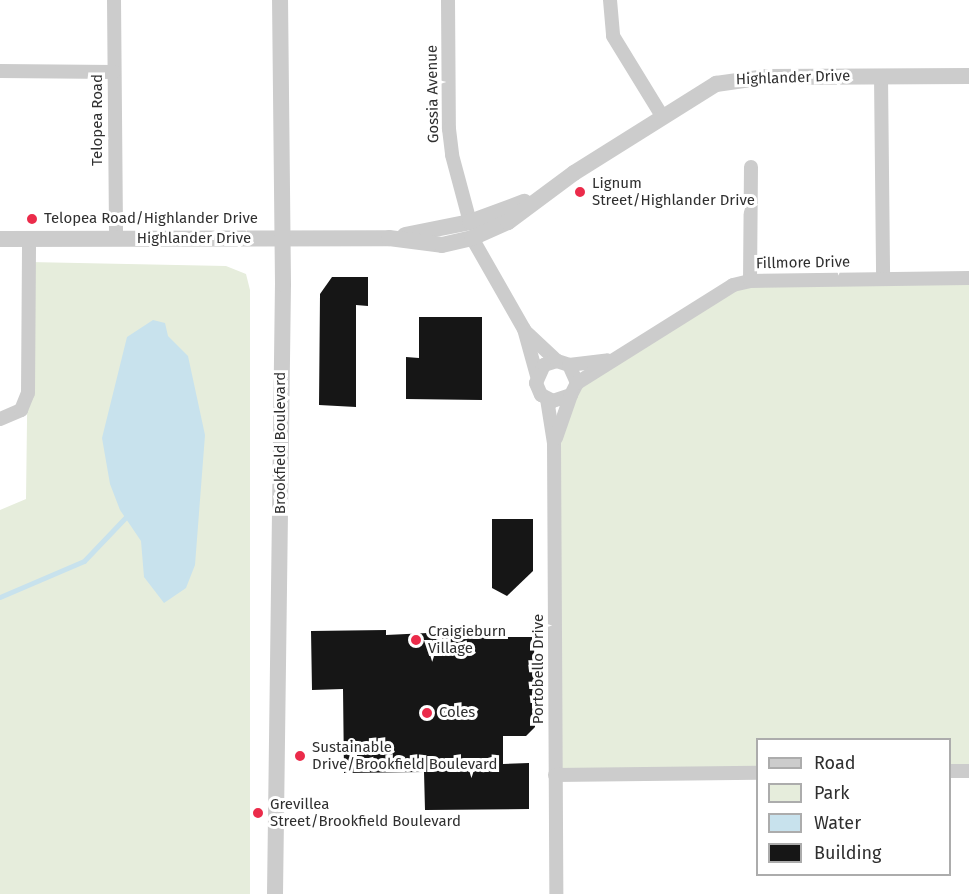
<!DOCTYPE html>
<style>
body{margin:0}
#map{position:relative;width:969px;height:894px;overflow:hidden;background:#fff;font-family:"Fira Sans",sans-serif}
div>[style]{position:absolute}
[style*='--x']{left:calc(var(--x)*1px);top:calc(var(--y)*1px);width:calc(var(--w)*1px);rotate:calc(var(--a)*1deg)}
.green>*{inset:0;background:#e6eddc}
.water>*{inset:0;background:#c8e2ed}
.stream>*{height:4.5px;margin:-2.25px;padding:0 2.25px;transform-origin:2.25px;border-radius:2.25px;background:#c8e2ed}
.building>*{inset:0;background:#161616}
.minor>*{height:14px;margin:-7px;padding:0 7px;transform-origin:7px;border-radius:7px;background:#ccc}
.tertiary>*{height:16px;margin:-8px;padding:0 8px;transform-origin:8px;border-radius:8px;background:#ccc}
.dots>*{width:16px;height:16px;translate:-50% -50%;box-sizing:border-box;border:3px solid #fff;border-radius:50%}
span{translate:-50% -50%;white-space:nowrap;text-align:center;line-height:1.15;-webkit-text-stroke:6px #fff;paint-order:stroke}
.street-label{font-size:15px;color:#2f2f2f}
.poi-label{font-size:15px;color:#2f2f2f}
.left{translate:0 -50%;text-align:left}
.legend{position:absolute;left:756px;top:738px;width:195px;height:138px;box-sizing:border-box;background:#fff;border:2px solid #acacac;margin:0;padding:8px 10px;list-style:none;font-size:18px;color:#2f2f2f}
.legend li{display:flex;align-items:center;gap:12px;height:30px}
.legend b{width:30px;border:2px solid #acacac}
</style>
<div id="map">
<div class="green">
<i style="clip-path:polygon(29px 262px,226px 266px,246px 274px,250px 290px,250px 894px,0 894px,0 510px,26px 499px)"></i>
<i style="clip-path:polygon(969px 278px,969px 770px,950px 771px,950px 740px,758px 740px,757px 773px,555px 775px,554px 443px,571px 395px,733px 285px)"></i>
</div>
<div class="water">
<i style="clip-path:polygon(153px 320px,165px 323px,168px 336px,188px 356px,205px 435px,195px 565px,186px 588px,164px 603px,144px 577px,141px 541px,120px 510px,110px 484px,102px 438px,127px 337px)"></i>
</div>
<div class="stream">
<i style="--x:0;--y:597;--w:91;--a:-23.2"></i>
<i style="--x:84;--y:561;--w:64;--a:-46.3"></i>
</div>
<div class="building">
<i style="clip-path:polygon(332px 277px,368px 277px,368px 306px,356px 305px,356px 407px,319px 405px,320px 294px)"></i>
<i style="clip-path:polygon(419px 317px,482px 317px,482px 400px,406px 399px,406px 357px,419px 358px)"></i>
<i style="clip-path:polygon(492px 519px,533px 519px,533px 571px,507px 596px,492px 588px)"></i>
<i style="clip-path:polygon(386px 630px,386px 635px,490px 630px,490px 637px,534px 637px,535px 727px,526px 736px,503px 736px,503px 764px,529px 763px,529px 809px,425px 810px,424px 772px,344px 773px,343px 689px,312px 690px,311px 631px)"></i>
</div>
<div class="minor">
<i style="--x:114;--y:0;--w:239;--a:89.5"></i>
<i style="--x:448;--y:0;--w:129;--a:89.6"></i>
<i style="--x:449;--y:129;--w:26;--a:83"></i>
<i style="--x:452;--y:155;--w:69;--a:75"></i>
<i style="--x:610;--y:0;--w:36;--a:85"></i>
<i style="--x:613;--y:36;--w:94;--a:58.5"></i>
<i style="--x:0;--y:71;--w:114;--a:0.5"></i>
<i style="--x:881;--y:76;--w:203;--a:89.4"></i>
<i style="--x:472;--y:238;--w:105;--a:60.3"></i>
<i style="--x:524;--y:329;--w:49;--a:74.5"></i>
<i style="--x:750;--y:281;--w:114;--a:-89.5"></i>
<i style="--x:525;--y:331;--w:44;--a:43.2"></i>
<i style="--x:569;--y:365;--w:20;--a:66"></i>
<i style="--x:577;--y:383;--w:13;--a:117"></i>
<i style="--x:571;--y:395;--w:19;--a:162"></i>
<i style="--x:553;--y:401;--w:13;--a:-153"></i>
<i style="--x:541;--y:395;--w:13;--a:-113"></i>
<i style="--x:536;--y:383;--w:20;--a:-66"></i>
<i style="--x:544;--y:365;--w:14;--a:-17"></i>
<i style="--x:557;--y:361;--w:13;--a:18"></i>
<i style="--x:569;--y:365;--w:38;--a:-7"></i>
<i style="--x:577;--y:383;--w:184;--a:-32.1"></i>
<i style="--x:733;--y:285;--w:17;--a:-13"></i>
<i style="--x:750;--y:281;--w:219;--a:-0.8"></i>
<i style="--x:547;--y:399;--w:45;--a:81"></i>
<i style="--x:554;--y:443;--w:451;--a:89.7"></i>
<i style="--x:0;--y:419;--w:23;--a:-23"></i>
<i style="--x:21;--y:410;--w:18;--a:-68"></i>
<i style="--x:28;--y:393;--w:153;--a:-89.6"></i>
<i style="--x:556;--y:438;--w:46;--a:-70.8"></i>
<i style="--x:950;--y:771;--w:19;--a:0"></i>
<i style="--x:555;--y:775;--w:203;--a:-0.6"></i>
</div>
<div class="tertiary">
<i style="--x:405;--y:235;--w:66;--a:-11.3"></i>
<i style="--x:470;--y:222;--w:58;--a:-20.3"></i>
<i style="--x:0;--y:239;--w:389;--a:-0.1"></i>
<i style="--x:389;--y:238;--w:53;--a:7.5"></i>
<i style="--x:442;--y:245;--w:31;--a:-13"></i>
<i style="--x:472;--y:238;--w:39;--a:-24"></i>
<i style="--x:508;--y:222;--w:82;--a:-36.6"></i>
<i style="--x:574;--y:173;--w:168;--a:-32.1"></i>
<i style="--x:716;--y:84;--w:49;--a:-8.1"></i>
<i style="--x:765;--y:77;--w:204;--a:-0.3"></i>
<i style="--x:275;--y:894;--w:610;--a:-89.25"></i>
<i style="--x:283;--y:284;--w:284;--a:-90.6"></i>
</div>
<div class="dots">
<i style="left:580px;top:192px;background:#eb2b4a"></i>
<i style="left:32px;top:219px;background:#eb2b4a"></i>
<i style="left:416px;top:640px;background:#eb2b4a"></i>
<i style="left:427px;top:713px;background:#eb2b4a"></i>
<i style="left:300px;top:756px;background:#eb2b4a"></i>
<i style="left:258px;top:813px;background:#eb2b4a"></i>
</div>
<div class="street-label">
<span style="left:793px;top:78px;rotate:-2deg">Highlander Drive</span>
<span style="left:433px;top:94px;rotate:-91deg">Gossia Avenue</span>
<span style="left:98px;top:120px;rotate:-90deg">Telopea Road</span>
<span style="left:194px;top:239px">Highlander Drive</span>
<span style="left:803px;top:263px;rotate:-1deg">Fillmore Drive</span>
<span style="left:281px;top:443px;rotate:-90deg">Brookfield Boulevard</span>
<span style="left:539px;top:669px;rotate:-90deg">Portobello Drive</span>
</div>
<div class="poi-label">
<span class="left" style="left:592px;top:192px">Lignum<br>Street/Highlander Drive</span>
<span class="left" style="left:44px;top:219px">Telopea Road/Highlander Drive</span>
<span class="left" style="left:428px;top:640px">Craigieburn<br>Village</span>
<span class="left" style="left:439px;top:713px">Coles</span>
<span class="left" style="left:312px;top:756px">Sustainable<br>Drive/Brookfield Boulevard</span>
<span class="left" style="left:270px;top:813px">Grevillea<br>Street/Brookfield Boulevard</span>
</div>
<ul class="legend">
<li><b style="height:8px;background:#ccc"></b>Road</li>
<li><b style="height:16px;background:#e6eddc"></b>Park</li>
<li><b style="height:16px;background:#c8e2ed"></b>Water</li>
<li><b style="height:16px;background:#161616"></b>Building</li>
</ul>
</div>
